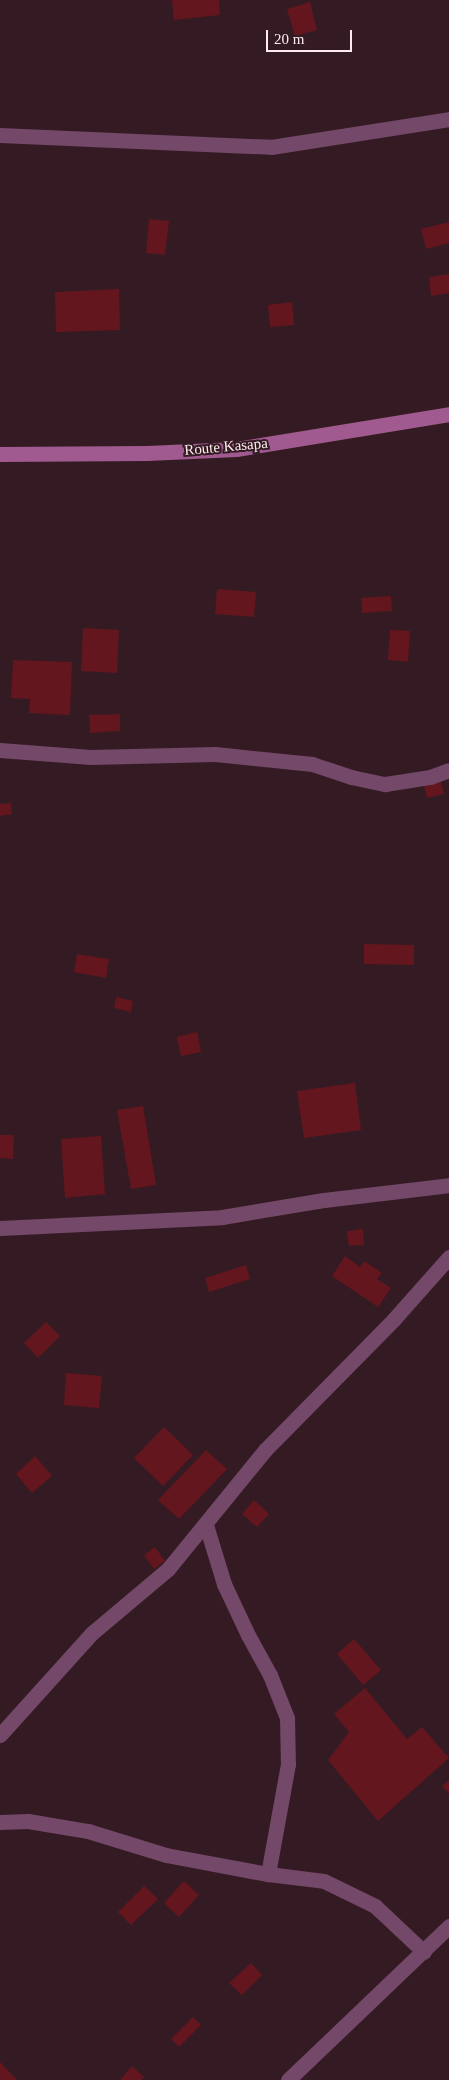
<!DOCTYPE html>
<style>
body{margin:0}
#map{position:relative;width:449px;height:2080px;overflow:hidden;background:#341b23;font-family:Georgia,serif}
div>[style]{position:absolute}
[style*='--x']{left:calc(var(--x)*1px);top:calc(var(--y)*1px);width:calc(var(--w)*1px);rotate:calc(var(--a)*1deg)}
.building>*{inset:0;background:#63161d}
.minor>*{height:15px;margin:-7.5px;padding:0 7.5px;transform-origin:7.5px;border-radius:7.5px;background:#744868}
.secondary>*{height:15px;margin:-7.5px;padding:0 7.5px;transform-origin:7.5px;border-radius:7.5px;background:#a05a8f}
span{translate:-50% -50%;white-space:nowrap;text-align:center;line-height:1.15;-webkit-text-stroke:4px #341b23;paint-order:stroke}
.street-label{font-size:15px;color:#fdebf0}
.scale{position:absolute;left:266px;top:30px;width:86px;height:22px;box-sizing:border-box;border:2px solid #fdebf0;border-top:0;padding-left:6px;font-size:15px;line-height:18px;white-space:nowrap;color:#fdebf0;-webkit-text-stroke:4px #341b23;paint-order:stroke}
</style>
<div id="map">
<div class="building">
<i style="clip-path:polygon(172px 0,219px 0,220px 15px,174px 20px)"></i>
<i style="clip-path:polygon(310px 2px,317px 30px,295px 36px,287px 9px)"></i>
<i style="clip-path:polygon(149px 219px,169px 221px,165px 255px,146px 253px)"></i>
<i style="clip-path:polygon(449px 222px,449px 243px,426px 249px,421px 229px)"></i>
<i style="clip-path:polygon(449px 274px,449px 293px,431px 296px,429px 277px)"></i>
<i style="clip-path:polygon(119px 289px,120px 330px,56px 332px,55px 292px)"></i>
<i style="clip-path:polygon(292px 302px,294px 325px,270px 327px,268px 305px)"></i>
<i style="clip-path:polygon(217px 589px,256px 592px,254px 617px,215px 614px)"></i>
<i style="clip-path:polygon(391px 596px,392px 611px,362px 613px,361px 598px)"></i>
<i style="clip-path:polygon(83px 628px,119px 630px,117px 673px,81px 671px)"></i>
<i style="clip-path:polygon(390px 630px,410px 631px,408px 662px,388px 660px)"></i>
<i style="clip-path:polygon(13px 660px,72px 662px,70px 715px,29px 713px,30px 699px,11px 698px)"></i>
<i style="clip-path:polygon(120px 714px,120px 731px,90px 733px,89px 715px)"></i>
<i style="clip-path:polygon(440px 778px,444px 794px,427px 798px,423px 782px)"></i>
<i style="clip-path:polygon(11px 803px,12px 814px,0 816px,0 804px)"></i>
<i style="clip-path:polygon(364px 944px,414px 945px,414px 965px,364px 964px)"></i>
<i style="clip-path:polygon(77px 954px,109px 959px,106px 978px,74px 972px)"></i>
<i style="clip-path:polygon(116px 997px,133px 1001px,131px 1012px,114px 1008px)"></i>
<i style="clip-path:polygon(197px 1032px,201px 1052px,181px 1056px,177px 1037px)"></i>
<i style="clip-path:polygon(355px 1083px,361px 1130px,304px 1138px,297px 1091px)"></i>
<i style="clip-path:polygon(143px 1106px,156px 1185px,131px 1189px,117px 1110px)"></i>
<i style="clip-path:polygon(0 1135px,14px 1135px,13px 1159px,0 1158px)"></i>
<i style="clip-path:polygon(101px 1136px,105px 1194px,65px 1198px,61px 1139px)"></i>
<i style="clip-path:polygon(363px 1229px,364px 1245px,349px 1246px,347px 1231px)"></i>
<i style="clip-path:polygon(345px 1256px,360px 1267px,364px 1261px,382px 1273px,377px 1279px,391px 1288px,378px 1307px,332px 1276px)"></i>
<i style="clip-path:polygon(246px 1265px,250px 1279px,209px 1292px,205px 1278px)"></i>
<i style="clip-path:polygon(46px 1322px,60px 1336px,38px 1358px,24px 1343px)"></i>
<i style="clip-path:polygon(66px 1373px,102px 1376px,99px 1408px,64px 1405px)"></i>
<i style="clip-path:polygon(164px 1427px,193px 1455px,163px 1486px,134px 1458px)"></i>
<i style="clip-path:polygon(206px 1450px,227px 1469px,179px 1519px,158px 1500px)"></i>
<i style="clip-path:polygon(35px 1456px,52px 1476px,32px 1493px,16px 1474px)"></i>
<i style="clip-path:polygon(254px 1500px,269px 1514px,257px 1527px,242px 1514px)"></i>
<i style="clip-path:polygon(155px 1547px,165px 1561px,154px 1569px,144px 1555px)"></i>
<i style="clip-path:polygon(354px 1639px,381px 1670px,363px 1685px,337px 1654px)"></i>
<i style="clip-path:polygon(365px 1688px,407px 1739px,422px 1727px,449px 1758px,378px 1821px,328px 1760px,349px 1732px,334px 1714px)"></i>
<i style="clip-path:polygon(449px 1780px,449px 1794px,442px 1786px)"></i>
<i style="clip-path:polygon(184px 1881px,199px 1895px,179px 1917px,164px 1903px)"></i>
<i style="clip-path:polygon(144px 1886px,158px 1899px,131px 1925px,118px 1912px)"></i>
<i style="clip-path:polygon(251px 1963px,262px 1975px,242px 1995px,229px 1983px)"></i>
<i style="clip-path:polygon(193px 2017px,201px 2025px,179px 2047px,171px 2039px)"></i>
<i style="clip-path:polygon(0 2062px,17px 2080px,0 2080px)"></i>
<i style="clip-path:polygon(132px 2066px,144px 2077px,141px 2080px,120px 2080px)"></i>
</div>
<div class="minor">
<i style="--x:0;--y:135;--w:271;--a:2.5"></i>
<i style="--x:271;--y:147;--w:180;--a:-8.9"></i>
<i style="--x:0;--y:750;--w:91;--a:4.4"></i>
<i style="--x:91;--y:757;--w:124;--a:-1.4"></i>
<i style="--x:215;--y:754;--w:98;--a:5.9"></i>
<i style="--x:312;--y:764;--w:41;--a:18.4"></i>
<i style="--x:351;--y:777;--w:35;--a:12"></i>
<i style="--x:385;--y:784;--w:46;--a:-8.8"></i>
<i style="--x:430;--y:777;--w:20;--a:-20"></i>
<i style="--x:0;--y:1228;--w:222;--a:-2.8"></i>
<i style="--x:222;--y:1217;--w:103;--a:-9.5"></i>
<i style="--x:324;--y:1200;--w:126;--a:-6.8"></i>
<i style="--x:206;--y:1525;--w:62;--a:73"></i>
<i style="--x:224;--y:1584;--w:56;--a:64.8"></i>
<i style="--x:248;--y:1635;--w:46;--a:61.2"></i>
<i style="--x:270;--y:1675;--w:46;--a:68.4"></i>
<i style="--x:287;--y:1718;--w:46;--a:88.8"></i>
<i style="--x:288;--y:1764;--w:112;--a:100.3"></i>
<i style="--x:0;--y:1735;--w:137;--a:-48"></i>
<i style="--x:92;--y:1633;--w:99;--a:-40.1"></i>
<i style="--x:168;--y:1569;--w:154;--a:-50.8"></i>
<i style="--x:265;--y:1450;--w:184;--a:-45.4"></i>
<i style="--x:394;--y:1319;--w:83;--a:-48.4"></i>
<i style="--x:0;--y:1822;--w:28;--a:-2"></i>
<i style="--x:28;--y:1821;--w:61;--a:9.5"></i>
<i style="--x:88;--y:1831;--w:82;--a:17.1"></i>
<i style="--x:166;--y:1855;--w:104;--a:10.6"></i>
<i style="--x:268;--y:1874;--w:56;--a:7.1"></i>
<i style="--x:324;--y:1881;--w:57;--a:26.1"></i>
<i style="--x:375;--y:1906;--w:67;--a:43.2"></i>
<i style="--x:288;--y:2080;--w:223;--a:-43.7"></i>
</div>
<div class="secondary">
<i style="--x:0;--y:454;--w:147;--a:-0.4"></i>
<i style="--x:147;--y:453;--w:89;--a:-2.6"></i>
<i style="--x:236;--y:449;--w:216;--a:-9.3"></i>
</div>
<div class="street-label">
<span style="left:226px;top:447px;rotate:-5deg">Route Kasapa</span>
</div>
<div class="scale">20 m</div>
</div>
